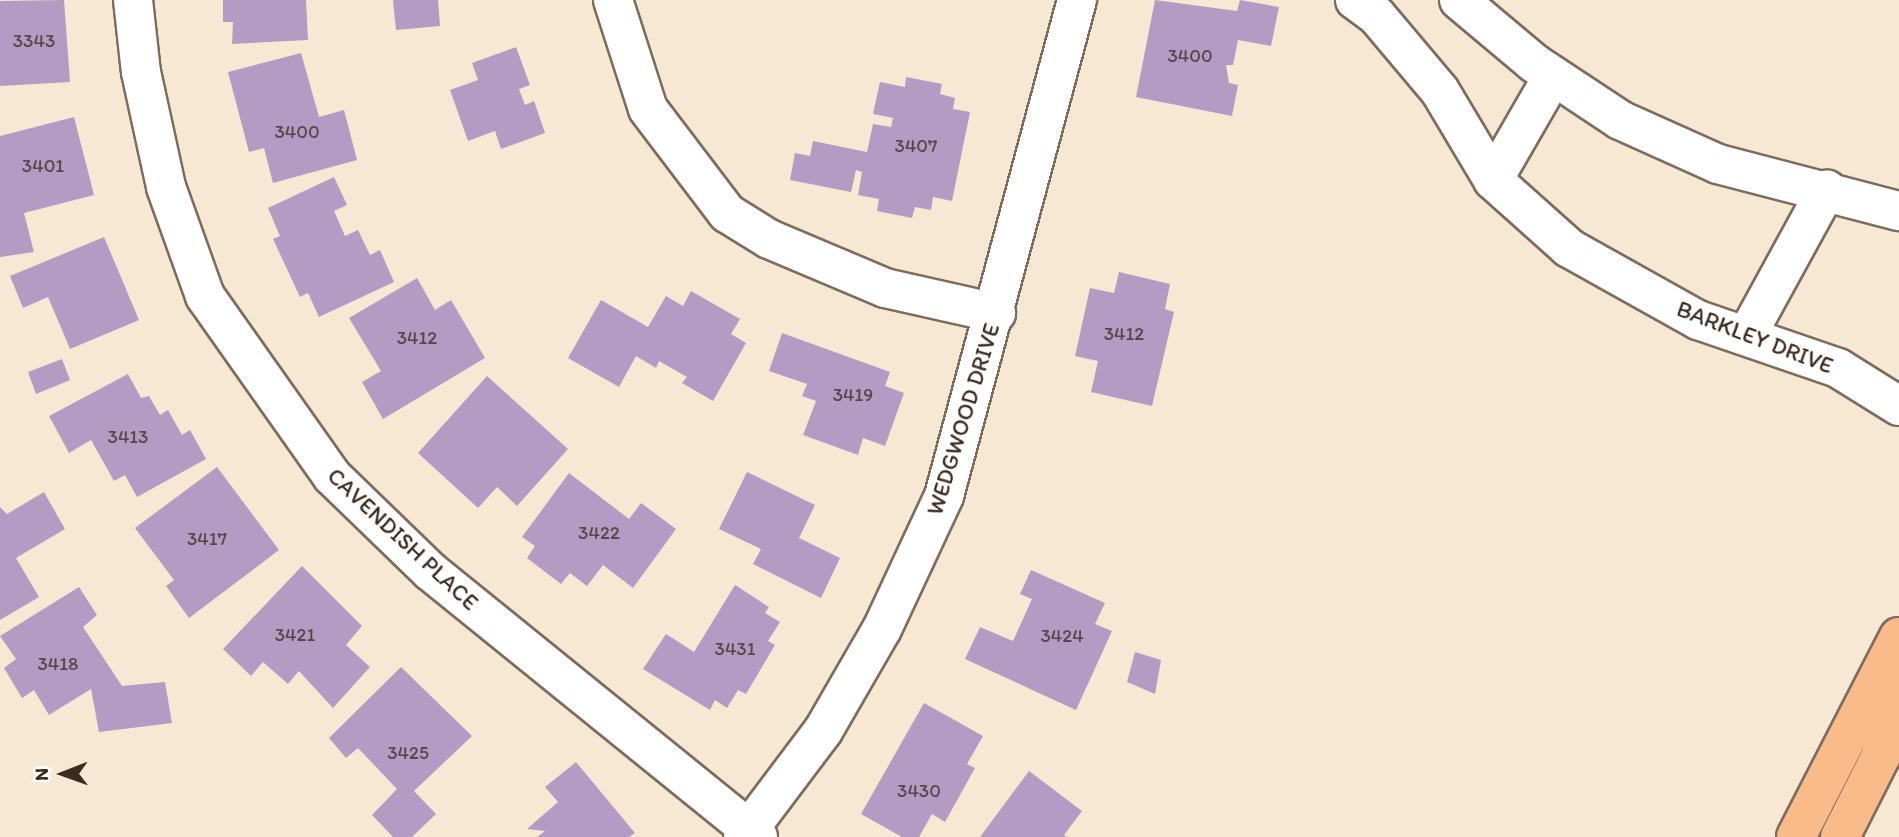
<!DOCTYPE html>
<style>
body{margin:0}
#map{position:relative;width:1899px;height:837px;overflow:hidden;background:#f7e8d4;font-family:Itim,sans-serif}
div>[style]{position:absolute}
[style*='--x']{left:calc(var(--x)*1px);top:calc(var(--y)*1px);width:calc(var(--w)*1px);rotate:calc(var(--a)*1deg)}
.building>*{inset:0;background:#b59ac4}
.roads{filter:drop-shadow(2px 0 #7d6c5e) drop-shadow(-2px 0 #7d6c5e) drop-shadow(0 2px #7d6c5e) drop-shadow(0 -2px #7d6c5e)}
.minor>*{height:38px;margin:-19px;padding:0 19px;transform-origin:19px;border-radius:19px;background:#fff}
.major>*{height:38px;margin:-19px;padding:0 19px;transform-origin:19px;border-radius:19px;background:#fabb8b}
span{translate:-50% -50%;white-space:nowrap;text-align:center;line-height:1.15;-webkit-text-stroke:6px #fff;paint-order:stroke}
.number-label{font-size:19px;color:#5a4648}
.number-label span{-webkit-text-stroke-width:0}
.street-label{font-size:23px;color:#3b2a1e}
.north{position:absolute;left:28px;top:739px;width:70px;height:70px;-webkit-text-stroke:5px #fff;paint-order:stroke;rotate:269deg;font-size:19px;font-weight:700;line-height:28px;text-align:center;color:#3b2a1e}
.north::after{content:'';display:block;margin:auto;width:24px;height:32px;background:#3b2a1e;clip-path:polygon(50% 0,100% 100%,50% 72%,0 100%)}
</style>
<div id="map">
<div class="building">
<i style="clip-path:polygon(64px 0,70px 82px,0 86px,0 1px)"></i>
<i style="clip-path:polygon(223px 0,306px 0,308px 40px,232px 44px,233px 22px,223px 22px)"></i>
<i style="clip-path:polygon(393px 0,438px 0,440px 26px,396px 30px)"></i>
<i style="clip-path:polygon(1155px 0,1237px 11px,1240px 0,1279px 7px,1271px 46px,1238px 40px,1233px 65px,1226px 65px,1229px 83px,1238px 85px,1232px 116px,1136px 97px)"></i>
<i style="clip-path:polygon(516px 47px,530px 85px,519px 89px,525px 105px,534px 101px,545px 133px,501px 149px,495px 131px,468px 141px,450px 90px,478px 80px,472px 63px)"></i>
<i style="clip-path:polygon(301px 53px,319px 117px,344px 110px,357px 160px,273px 183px,264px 148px,249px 152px,228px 72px)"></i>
<i style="clip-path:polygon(906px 77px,942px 84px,940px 94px,955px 98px,953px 109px,970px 112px,952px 201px,933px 197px,931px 210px,915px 207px,912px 218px,877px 211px,879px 199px,858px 195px,862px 172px,856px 170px,851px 192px,790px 180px,795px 153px,810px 156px,813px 141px,867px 152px,873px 124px,891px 127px,893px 118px,873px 114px,880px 82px,905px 87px)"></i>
<i style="clip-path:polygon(74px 117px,94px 195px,24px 213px,34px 252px,0 257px,0 136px)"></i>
<i style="clip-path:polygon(334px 177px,347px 205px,334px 211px,345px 236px,358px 230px,370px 255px,380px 250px,394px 282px,319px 317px,308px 293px,300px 297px,273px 239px,280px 236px,268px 208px)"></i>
<i style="clip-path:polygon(104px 237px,139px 320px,70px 349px,48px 297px,23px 308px,10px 276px)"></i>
<i style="clip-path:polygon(1119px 272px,1170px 284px,1165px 309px,1174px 312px,1152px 406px,1091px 392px,1098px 361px,1075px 356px,1090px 288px,1114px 293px)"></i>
<i style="clip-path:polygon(417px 278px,435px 310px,451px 300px,485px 358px,383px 419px,362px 382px,381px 371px,349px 318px)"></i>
<i style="clip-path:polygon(691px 291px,740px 319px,731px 334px,746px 343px,713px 401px,682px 383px,687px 377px,659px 361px,656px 368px,636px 356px,619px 387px,568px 358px,601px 300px,648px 327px,666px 296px,683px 306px)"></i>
<i style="clip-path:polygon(782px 333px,890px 372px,885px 386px,904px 393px,885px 446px,863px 438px,858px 455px,803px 435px,816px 401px,802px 396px,807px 384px,769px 371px)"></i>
<i style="clip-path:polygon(62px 359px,70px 380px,36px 394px,28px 372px)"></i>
<i style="clip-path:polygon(128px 374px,141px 398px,149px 396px,160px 415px,168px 410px,182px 435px,190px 430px,206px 459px,137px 497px,125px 475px,114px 481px,91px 440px,69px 453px,49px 416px)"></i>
<i style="clip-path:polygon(487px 376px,568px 449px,517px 506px,497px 487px,478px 508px,418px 453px)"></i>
<i style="clip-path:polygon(217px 467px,279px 550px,189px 618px,166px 586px,174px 580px,135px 528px)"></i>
<i style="clip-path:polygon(747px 472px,815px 505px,799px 538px,840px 558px,821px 598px,753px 564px,761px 549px,719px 529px)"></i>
<i style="clip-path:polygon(569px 473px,629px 519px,641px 503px,676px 529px,633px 588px,603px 565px,587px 586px,570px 573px,561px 584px,527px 558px,535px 546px,522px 537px)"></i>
<i style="clip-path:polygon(44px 492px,65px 529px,16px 558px,39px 597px,0 620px,0 507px,7px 514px)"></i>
<i style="clip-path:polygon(302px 566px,362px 626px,346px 645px,370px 667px,333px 708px,299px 671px,288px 684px,263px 662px,251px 676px,223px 649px)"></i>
<i style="clip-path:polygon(1031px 570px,1105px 603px,1095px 624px,1112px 631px,1076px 710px,965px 659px,980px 627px,1013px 641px,1032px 599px,1020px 594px)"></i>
<i style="clip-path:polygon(735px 585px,769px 607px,765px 613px,780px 622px,768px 641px,775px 645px,746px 694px,738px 690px,727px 708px,715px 700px,710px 710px,643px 669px,666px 634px,694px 652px)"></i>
<i style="clip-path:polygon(79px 587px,97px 615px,83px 627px,122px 686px,165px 682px,172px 723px,99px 732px,91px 689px,49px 715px,34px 690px,22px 698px,4px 668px,16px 659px,0 636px)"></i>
<i style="clip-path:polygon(1135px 652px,1161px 660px,1155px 694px,1127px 682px)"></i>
<i style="clip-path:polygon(401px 667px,472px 736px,414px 791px,436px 814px,412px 837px,393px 837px,372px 815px,397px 789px,358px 748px,346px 758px,329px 738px)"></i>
<i style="clip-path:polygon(924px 703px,983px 736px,967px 764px,975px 768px,945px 822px,932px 814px,919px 837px,902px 837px,861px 814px)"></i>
<i style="clip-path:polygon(576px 762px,635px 833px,629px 837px,537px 837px,545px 831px,527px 829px,558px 802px,545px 787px)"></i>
<i style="clip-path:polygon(1029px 771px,1082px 811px,1064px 835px,1067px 837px,980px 837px)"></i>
</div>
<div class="roads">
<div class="minor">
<i style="--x:133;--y:0;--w:72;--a:83.7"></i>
<i style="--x:141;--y:72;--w:118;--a:77.7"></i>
<i style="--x:166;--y:187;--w:116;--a:70.3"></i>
<i style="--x:205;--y:296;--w:220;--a:54.8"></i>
<i style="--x:332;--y:476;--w:136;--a:44.1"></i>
<i style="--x:430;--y:571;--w:422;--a:39"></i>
<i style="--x:613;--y:0;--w:114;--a:72.2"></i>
<i style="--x:648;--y:109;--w:131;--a:52.8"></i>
<i style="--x:727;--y:213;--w:49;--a:31.8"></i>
<i style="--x:769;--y:239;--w:126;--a:22.9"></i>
<i style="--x:885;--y:288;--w:114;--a:12.7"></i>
<i style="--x:1355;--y:0;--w:26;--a:36"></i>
<i style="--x:1376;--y:15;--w:99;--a:49.9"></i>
<i style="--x:1440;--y:91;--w:104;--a:59.2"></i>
<i style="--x:1493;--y:180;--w:102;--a:41.8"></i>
<i style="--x:1569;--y:248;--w:148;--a:29.2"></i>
<i style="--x:1698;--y:320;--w:148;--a:18.9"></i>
<i style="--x:1838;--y:368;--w:72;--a:31.9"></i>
<i style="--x:1459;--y:0;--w:98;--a:40"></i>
<i style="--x:1534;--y:63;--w:103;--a:33.5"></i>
<i style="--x:1620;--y:120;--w:107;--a:24.2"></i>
<i style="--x:1718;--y:164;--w:187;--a:14.6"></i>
<i style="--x:1493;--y:180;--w:120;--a:-60"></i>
<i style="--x:1747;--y:335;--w:166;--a:-61.3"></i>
<i style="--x:743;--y:837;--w:133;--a:-53"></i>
<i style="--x:823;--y:731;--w:118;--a:-60"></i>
<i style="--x:882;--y:629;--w:147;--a:-65"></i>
<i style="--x:944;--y:496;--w:514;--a:-74.99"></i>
</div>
<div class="major">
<i style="--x:1796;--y:837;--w:225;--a:-62.8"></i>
<i style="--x:1840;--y:837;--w:91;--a:-63.2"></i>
<i style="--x:1881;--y:756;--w:89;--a:-81"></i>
</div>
</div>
<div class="number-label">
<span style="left:34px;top:41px">3343</span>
<span style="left:1190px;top:56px">3400</span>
<span style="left:297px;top:132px">3400</span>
<span style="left:916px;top:146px">3407</span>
<span style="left:43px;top:166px">3401</span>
<span style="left:1124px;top:334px">3412</span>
<span style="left:417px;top:338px">3412</span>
<span style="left:853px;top:395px">3419</span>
<span style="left:128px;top:437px">3413</span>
<span style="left:599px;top:533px">3422</span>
<span style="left:207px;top:539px">3417</span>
<span style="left:295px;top:635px">3421</span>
<span style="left:1062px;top:636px">3424</span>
<span style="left:735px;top:649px">3431</span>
<span style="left:58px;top:664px">3418</span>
<span style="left:408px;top:753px">3425</span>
<span style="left:919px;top:791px">3430</span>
</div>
<div class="street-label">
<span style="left:1755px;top:337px;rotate:21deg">BARKLEY DRIVE</span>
<span style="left:963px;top:419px;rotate:-73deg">WEDGWOOD DRIVE</span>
<span style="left:403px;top:539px;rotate:43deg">CAVENDISH PLACE</span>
</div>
<div class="north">N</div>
</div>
